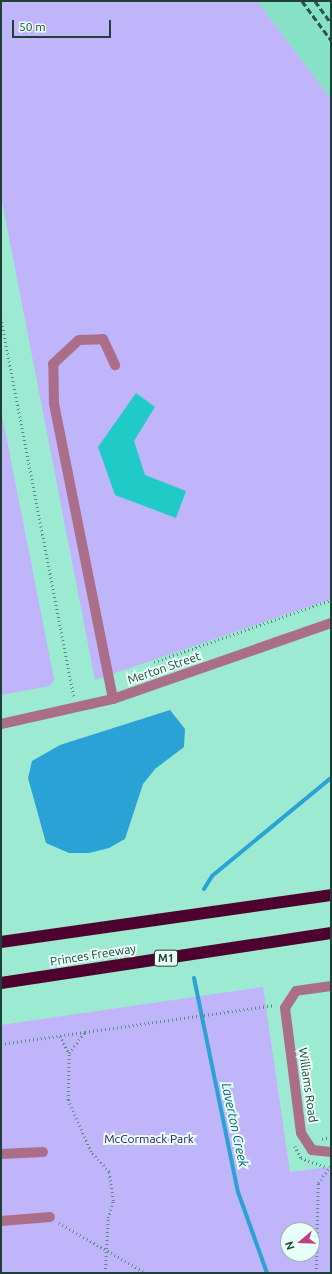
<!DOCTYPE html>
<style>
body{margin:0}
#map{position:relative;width:332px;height:1274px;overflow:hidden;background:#9cead2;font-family:Ubuntu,sans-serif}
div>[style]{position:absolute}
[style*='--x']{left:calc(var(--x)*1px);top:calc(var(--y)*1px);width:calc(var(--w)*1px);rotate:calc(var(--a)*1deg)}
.built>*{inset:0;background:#87e1c6}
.green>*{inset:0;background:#c0b4fa}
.water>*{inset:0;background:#2aa2d6}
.stream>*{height:4px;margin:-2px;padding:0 2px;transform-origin:2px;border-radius:2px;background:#2aa2d6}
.building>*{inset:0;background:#20cac6}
.path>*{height:2.5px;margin-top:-1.25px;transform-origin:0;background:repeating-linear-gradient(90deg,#588d7d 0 1px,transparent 0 4px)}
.minor>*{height:10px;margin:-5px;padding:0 5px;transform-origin:5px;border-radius:5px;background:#ab6e88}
.highway>*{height:12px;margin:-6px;padding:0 6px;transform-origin:6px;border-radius:6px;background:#4e032f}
.rail>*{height:3px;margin-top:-1.5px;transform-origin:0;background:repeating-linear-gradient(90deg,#2e5448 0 6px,transparent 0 9px)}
span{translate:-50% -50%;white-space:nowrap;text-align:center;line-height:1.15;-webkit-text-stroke:4px #e8fff7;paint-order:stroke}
.shield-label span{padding:1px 3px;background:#e8fff7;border:1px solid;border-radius:3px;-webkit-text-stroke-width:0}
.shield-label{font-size:11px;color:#1f4036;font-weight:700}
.street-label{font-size:12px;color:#1f4036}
.park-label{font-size:12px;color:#340771}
.water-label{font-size:13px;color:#005f82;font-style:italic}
.frame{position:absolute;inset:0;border:2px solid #1f4036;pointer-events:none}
.north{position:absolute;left:280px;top:1222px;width:40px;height:40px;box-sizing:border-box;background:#e8fff7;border:1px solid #98b3aa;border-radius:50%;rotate:251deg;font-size:11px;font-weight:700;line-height:16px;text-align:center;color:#1f4036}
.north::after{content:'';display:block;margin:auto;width:14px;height:18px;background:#c33e83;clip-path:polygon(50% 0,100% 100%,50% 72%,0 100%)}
.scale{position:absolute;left:12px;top:20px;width:99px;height:18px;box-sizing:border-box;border:2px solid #1f4036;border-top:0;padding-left:5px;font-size:12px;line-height:14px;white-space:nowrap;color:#1f4036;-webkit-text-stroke:3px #e8fff7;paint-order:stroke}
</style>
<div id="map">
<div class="built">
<i style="clip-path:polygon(257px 1px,331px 1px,331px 99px)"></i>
</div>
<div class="green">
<i style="clip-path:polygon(1px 1px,257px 1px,331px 99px,331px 599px,95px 680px,1px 196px)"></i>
<i style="clip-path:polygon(1px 410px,54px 679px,50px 686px,1px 695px)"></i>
<i style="clip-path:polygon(evenodd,263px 987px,290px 1172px,330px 1167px,331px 1170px,331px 1273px,1px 1273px,1px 1025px,263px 987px,288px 1230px,312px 1230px,312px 1254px,288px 1254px,288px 1230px)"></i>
</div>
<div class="water">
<i style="clip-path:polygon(170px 710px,185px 729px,184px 747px,155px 769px,143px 784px,125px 839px,109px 848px,89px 853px,69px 853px,46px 843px,28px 778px,32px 761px,60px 745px)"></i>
</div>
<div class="stream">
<i style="--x:204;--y:889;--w:15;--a:-58"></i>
<i style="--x:212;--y:876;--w:154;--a:-39.5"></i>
<i style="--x:194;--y:978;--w:218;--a:78.4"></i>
<i style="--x:238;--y:1192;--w:86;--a:70.3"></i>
</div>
<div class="building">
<i style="clip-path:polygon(136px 393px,155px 407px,134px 441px,145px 475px,186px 491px,176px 518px,115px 495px,98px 447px)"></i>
</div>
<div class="path">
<i style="--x:1;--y:318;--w:385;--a:79.1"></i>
<i style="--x:154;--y:662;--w:188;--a:-19.3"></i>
<i style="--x:60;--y:1036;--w:19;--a:62"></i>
<i style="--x:1;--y:1044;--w:85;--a:-8.1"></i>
<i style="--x:322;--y:1139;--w:9;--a:-13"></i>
<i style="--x:295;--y:1146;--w:13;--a:63"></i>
<i style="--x:301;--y:1158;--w:27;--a:20"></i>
<i style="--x:59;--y:1223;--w:100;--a:29.9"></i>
<i style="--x:105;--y:1273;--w:55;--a:-86.9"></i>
<i style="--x:108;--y:1218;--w:18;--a:-74"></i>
<i style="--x:113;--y:1201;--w:29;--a:-98"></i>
<i style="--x:109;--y:1172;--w:27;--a:-132"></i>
<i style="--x:91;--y:1152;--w:57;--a:-113.9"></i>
<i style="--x:68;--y:1100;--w:47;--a:-88.8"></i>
<i style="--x:69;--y:1053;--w:26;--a:-53"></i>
<i style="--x:85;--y:1032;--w:192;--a:-8.1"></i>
<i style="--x:316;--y:1273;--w:90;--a:-88.7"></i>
<i style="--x:318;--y:1183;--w:22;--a:-54"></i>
</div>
<div class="minor">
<i style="--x:113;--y:699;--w:302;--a:-101.3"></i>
<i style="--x:54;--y:403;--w:39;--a:-91"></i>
<i style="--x:53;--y:364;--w:35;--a:-43"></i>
<i style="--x:79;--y:340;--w:24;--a:-2"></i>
<i style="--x:103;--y:339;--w:29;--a:65"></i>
<i style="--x:1;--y:724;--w:115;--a:-12.6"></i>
<i style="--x:113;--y:699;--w:231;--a:-19.2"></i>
<i style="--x:331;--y:986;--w:35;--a:172"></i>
<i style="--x:296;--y:991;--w:20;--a:123"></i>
<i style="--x:285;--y:1008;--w:126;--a:82.7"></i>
<i style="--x:301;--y:1133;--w:20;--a:57"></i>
<i style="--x:312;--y:1150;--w:19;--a:6"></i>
<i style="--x:1;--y:1154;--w:42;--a:-2.7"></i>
<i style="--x:1;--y:1221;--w:49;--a:-4.7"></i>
</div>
<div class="highway">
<i style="--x:1;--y:942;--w:333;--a:-8.1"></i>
<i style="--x:1;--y:983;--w:334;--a:-8.6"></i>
</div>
<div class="rail">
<i style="--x:302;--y:1;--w:49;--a:53.4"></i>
<i style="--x:315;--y:1;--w:27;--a:54"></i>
</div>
<div class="shield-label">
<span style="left:166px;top:958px">M1</span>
</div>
<div class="street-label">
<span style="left:164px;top:668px;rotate:-19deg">Merton Street</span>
<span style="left:93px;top:955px;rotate:-9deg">Princes Freeway</span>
<span style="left:308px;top:1085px;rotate:82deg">Williams Road</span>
</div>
<div class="park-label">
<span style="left:149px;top:1139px">McCormack Park</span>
</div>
<div class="water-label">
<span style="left:235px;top:1125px;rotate:78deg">Laverton Creek</span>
</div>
<div class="frame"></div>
<div class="north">N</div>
<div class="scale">50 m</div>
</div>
